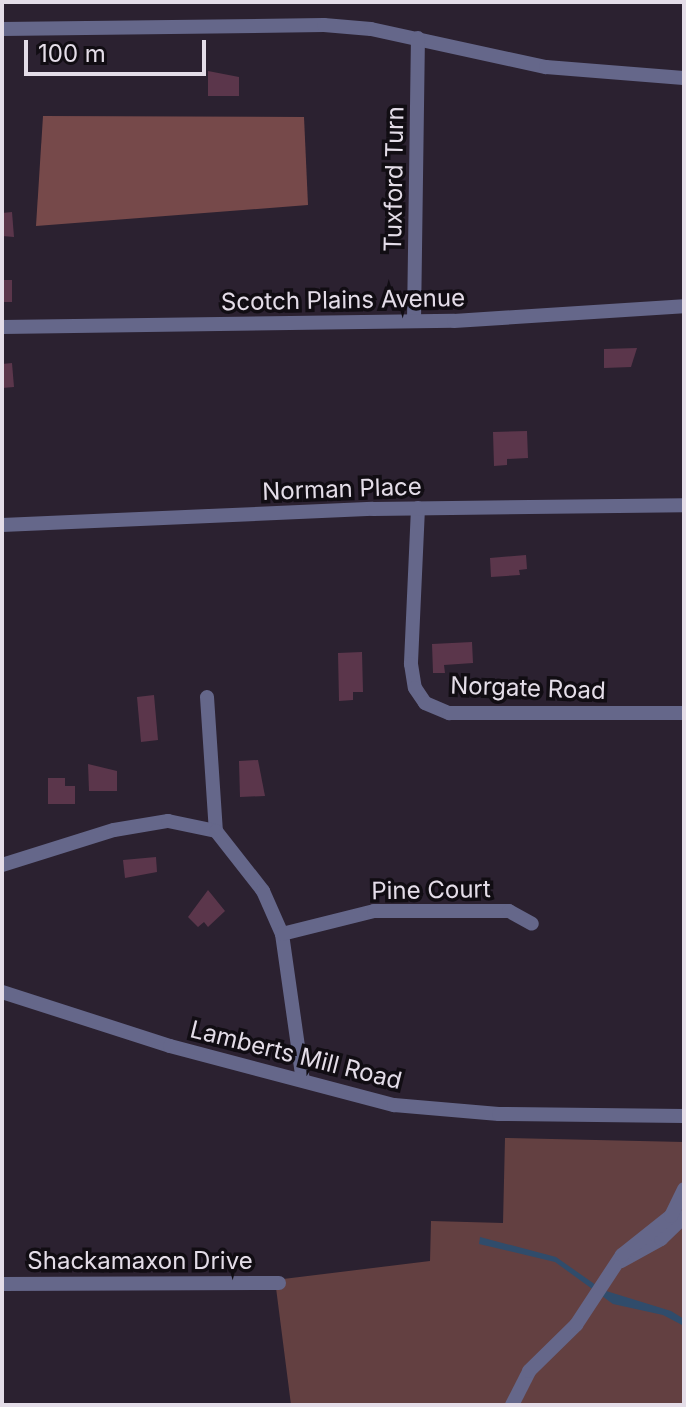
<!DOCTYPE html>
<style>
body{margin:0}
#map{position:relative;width:686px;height:1407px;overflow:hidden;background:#2b2130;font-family:Inter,sans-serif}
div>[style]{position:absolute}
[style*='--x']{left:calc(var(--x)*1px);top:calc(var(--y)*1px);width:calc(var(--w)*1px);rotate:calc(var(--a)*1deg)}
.green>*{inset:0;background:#634041}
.forest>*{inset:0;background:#76494a}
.water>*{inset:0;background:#304c6b}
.building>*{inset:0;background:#5b364b}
.minor>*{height:14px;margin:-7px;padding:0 7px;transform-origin:7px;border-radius:7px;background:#65678a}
span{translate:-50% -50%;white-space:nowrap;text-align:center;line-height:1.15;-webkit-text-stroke:7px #110d13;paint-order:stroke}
.street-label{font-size:24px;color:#e4dde8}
.frame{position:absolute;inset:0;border:4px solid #e4dde8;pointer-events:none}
.scale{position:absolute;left:24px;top:40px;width:182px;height:36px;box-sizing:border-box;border:4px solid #e4dde8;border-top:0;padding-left:10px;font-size:24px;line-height:28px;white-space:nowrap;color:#e4dde8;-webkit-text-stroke:6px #110d13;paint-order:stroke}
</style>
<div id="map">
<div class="green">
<i style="clip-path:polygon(505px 1138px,684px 1142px,684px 1405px,291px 1405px,275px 1280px,430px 1261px,431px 1221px,503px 1223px)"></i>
</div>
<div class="forest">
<i style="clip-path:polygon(43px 116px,304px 117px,308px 205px,36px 226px)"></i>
</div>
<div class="water">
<i style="clip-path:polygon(480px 1237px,556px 1257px,603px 1290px,671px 1311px,684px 1319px,684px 1326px,663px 1315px,613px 1304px,555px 1262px,479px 1244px)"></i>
</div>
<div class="building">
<i style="clip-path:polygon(208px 71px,239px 77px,239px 96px,208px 96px)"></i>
<i style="clip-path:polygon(12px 212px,14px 237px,2px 236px,2px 213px)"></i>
<i style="clip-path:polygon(2px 280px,12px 280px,12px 302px,2px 302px)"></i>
<i style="clip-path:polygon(637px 348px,631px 367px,604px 368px,604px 349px)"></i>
<i style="clip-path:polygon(12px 363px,14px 387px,2px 388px,2px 364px)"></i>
<i style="clip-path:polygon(527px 431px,528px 458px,507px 459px,507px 465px,494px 466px,493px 432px)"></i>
<i style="clip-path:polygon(526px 555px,527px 569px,519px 570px,520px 575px,491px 577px,490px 558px)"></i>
<i style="clip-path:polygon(472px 642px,473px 663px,444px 665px,445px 673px,433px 673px,432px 644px)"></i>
<i style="clip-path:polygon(362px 652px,363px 692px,353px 692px,353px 700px,339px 701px,338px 653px)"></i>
<i style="clip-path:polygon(154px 695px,158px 740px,141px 742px,137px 697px)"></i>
<i style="clip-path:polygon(258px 760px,265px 796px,240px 797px,239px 761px)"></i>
<i style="clip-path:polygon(88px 764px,117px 771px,117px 791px,89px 791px)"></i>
<i style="clip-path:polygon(48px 778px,65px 778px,65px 786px,75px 786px,75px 804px,48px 804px)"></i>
<i style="clip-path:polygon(156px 857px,157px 872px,125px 878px,123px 860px)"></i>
<i style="clip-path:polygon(208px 890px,225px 911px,208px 927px,204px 922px,198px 927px,188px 917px)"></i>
</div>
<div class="minor">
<i style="--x:2;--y:29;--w:322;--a:-0.7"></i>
<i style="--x:324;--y:25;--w:47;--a:4.9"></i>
<i style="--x:371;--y:29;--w:179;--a:12.3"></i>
<i style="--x:546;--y:67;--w:138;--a:4.6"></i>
<i style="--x:414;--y:321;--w:283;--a:-89.2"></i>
<i style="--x:2;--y:327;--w:452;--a:-0.8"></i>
<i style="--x:454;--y:321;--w:230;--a:-3.7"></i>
<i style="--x:418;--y:508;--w:156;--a:92.6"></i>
<i style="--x:411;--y:664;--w:24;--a:81"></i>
<i style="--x:415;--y:688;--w:18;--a:56"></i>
<i style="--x:425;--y:703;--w:26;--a:23"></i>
<i style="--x:449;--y:713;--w:235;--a:0"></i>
<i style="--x:2;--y:525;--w:371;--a:-2.5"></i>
<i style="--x:373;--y:509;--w:311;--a:-0.7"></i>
<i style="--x:207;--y:697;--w:134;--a:86.2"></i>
<i style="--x:2;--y:865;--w:117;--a:-17.4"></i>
<i style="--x:114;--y:830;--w:55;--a:-9.5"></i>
<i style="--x:168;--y:821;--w:49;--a:11.8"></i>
<i style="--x:216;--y:831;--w:76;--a:51.9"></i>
<i style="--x:263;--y:891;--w:47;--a:66.2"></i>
<i style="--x:282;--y:934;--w:148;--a:81.9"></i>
<i style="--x:282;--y:934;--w:95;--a:-14"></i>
<i style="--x:374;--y:911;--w:135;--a:0"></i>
<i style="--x:509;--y:911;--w:26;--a:29"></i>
<i style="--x:2;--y:992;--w:176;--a:17.8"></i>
<i style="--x:170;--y:1046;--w:232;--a:14.8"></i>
<i style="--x:394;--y:1105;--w:105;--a:4.9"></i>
<i style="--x:499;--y:1114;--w:185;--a:0.6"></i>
<i style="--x:621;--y:1261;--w:46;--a:-28.8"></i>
<i style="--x:661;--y:1239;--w:32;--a:-44"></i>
<i style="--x:2;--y:1284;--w:277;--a:-0.2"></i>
<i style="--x:512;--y:1405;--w:38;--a:-63"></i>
<i style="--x:529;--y:1371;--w:66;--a:-44.4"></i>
<i style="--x:576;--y:1325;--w:84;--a:-56.7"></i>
<i style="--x:622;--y:1255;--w:63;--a:-38.5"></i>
<i style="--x:671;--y:1216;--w:30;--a:-64"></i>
</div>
<div class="street-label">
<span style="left:394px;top:179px;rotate:-89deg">Tuxford Turn</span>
<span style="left:343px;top:300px;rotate:-1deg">Scotch Plains Avenue</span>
<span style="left:342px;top:489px;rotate:-2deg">Norman Place</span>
<span style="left:528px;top:688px;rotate:2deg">Norgate Road</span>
<span style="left:431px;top:890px;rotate:-1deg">Pine Court</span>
<span style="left:296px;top:1055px;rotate:14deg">Lamberts Mill Road</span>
<span style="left:140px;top:1261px">Shackamaxon Drive</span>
</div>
<div class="frame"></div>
<div class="scale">100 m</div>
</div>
